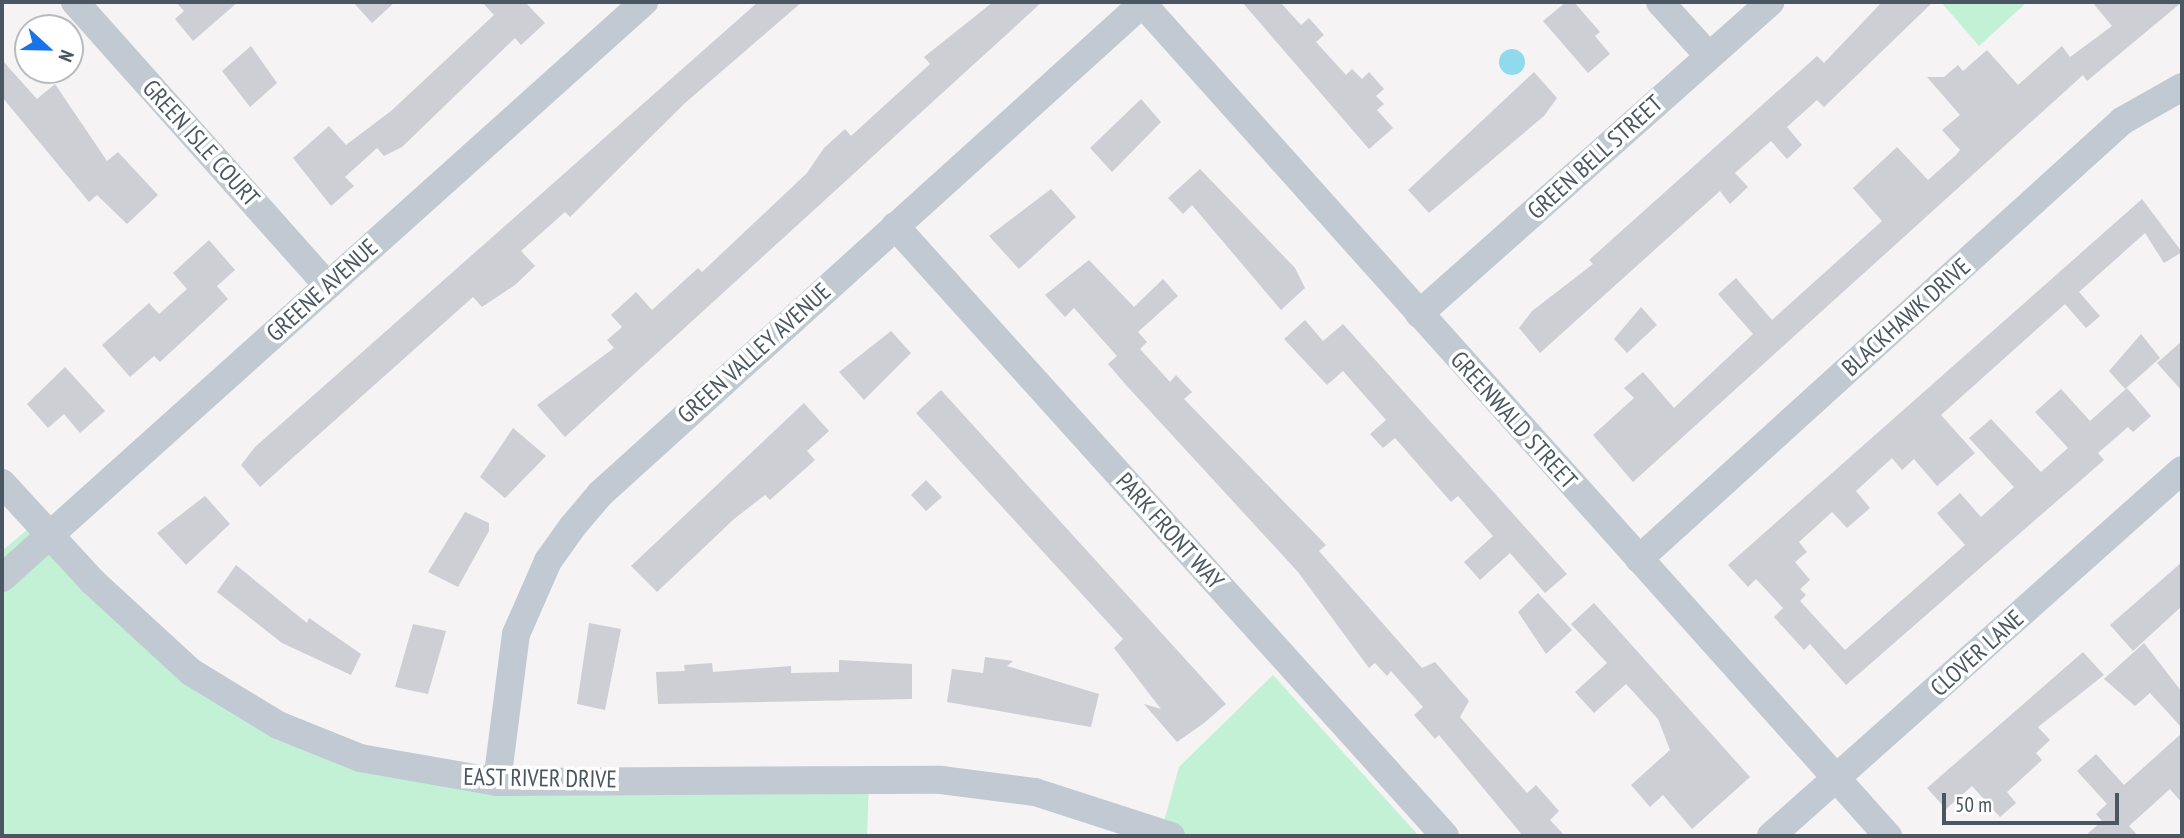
<!DOCTYPE html>
<style>
body{margin:0}
#map{position:relative;width:2184px;height:838px;overflow:hidden;background:#f5f3f3;font-family:"PT Sans Narrow",sans-serif}
div>[style]{position:absolute}
[style*='--x']{left:calc(var(--x)*1px);top:calc(var(--y)*1px);width:calc(var(--w)*1px);rotate:calc(var(--a)*1deg)}
.green>*{inset:0;background:#c3f1d5}
.water>*{inset:0;background:#90daee}
.round{border-radius:50%}
.building>*{inset:0;background:#cdcfd5}
.minor>*{height:28px;margin:-14px;padding:0 14px;transform-origin:14px;border-radius:14px;background:#c1cad2}
span{translate:-50% -50%;white-space:nowrap;text-align:center;line-height:1.15;-webkit-text-stroke:7px #fff;paint-order:stroke}
.street-label{font-size:24px;color:#4a5661}
.frame{position:absolute;inset:0;border:4px solid #4a5661;pointer-events:none}
.north{position:absolute;left:14px;top:14px;width:70px;height:70px;box-sizing:border-box;background:#fff;border:2px solid #b7bbc0;border-radius:50%;rotate:112deg;font-size:19px;font-weight:700;line-height:28px;text-align:center;color:#4a5661}
.north::after{content:'';display:block;margin:auto;width:24px;height:32px;background:#1a73e8;clip-path:polygon(50% 0,100% 100%,50% 72%,0 100%)}
.scale{position:absolute;left:1942px;top:793px;width:177px;height:32px;box-sizing:border-box;border:4px solid #4a5661;border-top:0;padding-left:9px;font-size:21px;line-height:24px;white-space:nowrap;color:#4a5661;-webkit-text-stroke:5px #fff;paint-order:stroke}
</style>
<div id="map">
<div class="green">
<i style="clip-path:polygon(1941px 2px,2027px 2px,1979px 46px)"></i>
<i style="clip-path:polygon(35px 523px,105px 593px,278px 725px,451px 777px,869px 779px,867px 836px,2px 836px,2px 551px)"></i>
<i style="clip-path:polygon(1273px 675px,1419px 836px,1160px 836px,1179px 767px)"></i>
</div>
<div class="water">
<i class="round" style="left:1499px;top:49px;width:26px;height:26px"></i>
</div>
<div class="building">
<i style="clip-path:polygon(176px 2px,238px 2px,193px 41px,175px 19px,184px 11px)"></i>
<i style="clip-path:polygon(353px 2px,395px 2px,372px 23px)"></i>
<i style="clip-path:polygon(482px 2px,525px 2px,545px 23px,521px 45px,515px 38px,402px 147px,384px 156px,377px 148px,345px 177px,354px 186px,331px 206px,293px 158px,329px 126px,346px 145px,391px 111px,494px 15px)"></i>
<i style="clip-path:polygon(758px 2px,802px 2px,685px 103px,570px 217px,565px 212px,521px 251px,535px 266px,515px 285px,482px 307px,473px 297px,260px 487px,241px 465px,255px 447px)"></i>
<i style="clip-path:polygon(993px 2px,1042px 2px,565px 437px,537px 405px,614px 348px,607px 340px,622px 327px,611px 315px,636px 292px,652px 310px,698px 268px,702px 272px,807px 173px,824px 148px,845px 129px,851px 136px,930px 64px,924px 57px)"></i>
<i style="clip-path:polygon(1242px 2px,1280px 2px,1301px 25px,1309px 18px,1324px 35px,1316px 42px,1346px 75px,1352px 69px,1362px 79px,1369px 72px,1384px 89px,1376px 96px,1384px 104px,1377px 110px,1393px 128px,1369px 149px)"></i>
<i style="clip-path:polygon(1566px 2px,1574px 2px,1600px 32px,1595px 36px,1610px 54px,1588px 73px,1543px 21px)"></i>
<i style="clip-path:polygon(1882px 2px,1933px 2px,1824px 107px,1817px 100px,1787px 127px,1802px 145px,1787px 159px,1771px 141px,1735px 173px,1748px 187px,1730px 204px,1720px 191px,1540px 353px,1519px 328px,1532px 311px,1593px 264px,1589px 260px,1817px 56px,1824px 63px)"></i>
<i style="clip-path:polygon(2092px 2px,2182px 2px,2087px 81px,2083px 75px,1633px 482px,1593px 435px,1634px 398px,1624px 388px,1643px 372px,1674px 408px,1753px 334px,1718px 294px,1736px 278px,1772px 320px,1882px 221px,1853px 188px,1897px 147px,1928px 180px,1956px 155px,1960px 150px,1942px 130px,1960px 115px,1927px 77px,1944px 77px,1958px 65px,1963px 71px,1987px 50px,2018px 85px,2062px 46px,2070px 57px,2112px 26px)"></i>
<i style="clip-path:polygon(251px 46px,277px 83px,250px 107px,222px 71px)"></i>
<i style="clip-path:polygon(2px 60px,37px 99px,55px 84px,107px 161px,118px 152px,158px 195px,127px 224px,97px 195px,89px 202px,2px 97px)"></i>
<i style="clip-path:polygon(1534px 72px,1557px 98px,1544px 116px,1429px 213px,1408px 190px)"></i>
<i style="clip-path:polygon(1141px 99px,1161px 122px,1112px 172px,1090px 148px)"></i>
<i style="clip-path:polygon(1200px 169px,1295px 268px,1305px 288px,1281px 310px,1192px 205px,1183px 214px,1168px 198px)"></i>
<i style="clip-path:polygon(1051px 189px,1076px 217px,1019px 269px,989px 236px)"></i>
<i style="clip-path:polygon(2142px 199px,2182px 252px,2164px 263px,2145px 233px,2079px 292px,2100px 316px,2086px 328px,2065px 304px,1941px 415px,1975px 453px,1937px 486px,1914px 459px,1902px 470px,1892px 458px,1856px 491px,1870px 508px,1847px 528px,1832px 512px,1799px 542px,1807px 552px,1795px 562px,1810px 580px,1800px 589px,1806px 595px,1800px 601px,1845px 650px,1965px 545px,1937px 513px,1960px 493px,1981px 517px,2014px 487px,1969px 438px,1991px 419px,2041px 472px,2068px 448px,2035px 412px,2061px 389px,2090px 421px,2127px 388px,2151px 416px,2133px 432px,2128px 427px,2098px 453px,2104px 460px,1846px 685px,1810px 644px,1804px 650px,1774px 617px,1783px 608px,1756px 579px,1748px 587px,1728px 565px)"></i>
<i style="clip-path:polygon(209px 240px,235px 270px,217px 286px,228px 299px,160px 362px,154px 356px,130px 377px,102px 345px,149px 303px,159px 314px,187px 289px,173px 273px)"></i>
<i style="clip-path:polygon(1089px 260px,1134px 307px,1163px 279px,1178px 296px,1138px 332px,1147px 342px,1140px 349px,1170px 382px,1176px 375px,1192px 392px,1184px 399px,1326px 545px,1319px 551px,1422px 668px,1435px 662px,1469px 701px,1460px 717px,1527px 793px,1536px 785px,1559px 811px,1550px 820px,1565px 836px,1523px 836px,1439px 735px,1435px 739px,1414px 715px,1423px 707px,1391px 671px,1387px 676px,1375px 663px,1369px 668px,1298px 572px,1126px 385px,1108px 364px,1117px 356px,1074px 308px,1065px 317px,1045px 295px)"></i>
<i style="clip-path:polygon(1641px 307px,1657px 325px,1627px 353px,1614px 339px)"></i>
<i style="clip-path:polygon(1305px 320px,1323px 341px,1343px 324px,1567px 574px,1545px 593px,1510px 553px,1480px 580px,1464px 562px,1493px 536px,1458px 496px,1451px 502px,1395px 438px,1383px 448px,1370px 434px,1386px 420px,1343px 371px,1327px 385px,1284px 339px)"></i>
<i style="clip-path:polygon(891px 331px,911px 353px,864px 400px,839px 372px)"></i>
<i style="clip-path:polygon(2141px 334px,2160px 358px,2125px 389px,2109px 371px)"></i>
<i style="clip-path:polygon(2182px 341px,2182px 391px,2157px 363px)"></i>
<i style="clip-path:polygon(65px 367px,105px 411px,80px 433px,64px 414px,48px 428px,27px 404px)"></i>
<i style="clip-path:polygon(941px 390px,1226px 704px,1204px 723px,1177px 742px,1144px 704px,1161px 709px,1114px 648px,1123px 639px,916px 413px)"></i>
<i style="clip-path:polygon(804px 403px,829px 431px,807px 451px,815px 460px,770px 500px,765px 495px,734px 519px,657px 592px,631px 566px)"></i>
<i style="clip-path:polygon(513px 428px,546px 456px,505px 498px,480px 477px)"></i>
<i style="clip-path:polygon(926px 480px,942px 497px,926px 511px,911px 495px)"></i>
<i style="clip-path:polygon(205px 496px,230px 524px,186px 565px,157px 533px)"></i>
<i style="clip-path:polygon(465px 512px,489px 523px,489px 531px,458px 587px,428px 572px)"></i>
<i style="clip-path:polygon(2182px 562px,2182px 606px,2133px 651px,2110px 625px)"></i>
<i style="clip-path:polygon(236px 565px,307px 623px,309px 618px,361px 654px,351px 675px,282px 643px,217px 592px)"></i>
<i style="clip-path:polygon(1538px 593px,1572px 630px,1546px 654px,1518px 612px)"></i>
<i style="clip-path:polygon(1594px 603px,1750px 777px,1692px 829px,1663px 795px,1650px 807px,1631px 785px,1670px 750px,1658px 719px,1626px 684px,1594px 713px,1575px 692px,1607px 663px,1571px 624px)"></i>
<i style="clip-path:polygon(589px 623px,621px 629px,605px 710px,577px 704px)"></i>
<i style="clip-path:polygon(413px 624px,446px 631px,428px 694px,395px 687px)"></i>
<i style="clip-path:polygon(2144px 643px,2182px 692px,2182px 728px,2150px 693px,2135px 706px,2104px 679px)"></i>
<i style="clip-path:polygon(2083px 652px,2104px 675px,2038px 727px,2050px 740px,2036px 753px,2042px 760px,2007px 792px,2016px 803px,2000px 817px,1972px 786px,1946px 809px,1927px 788px)"></i>
<i style="clip-path:polygon(985px 657px,1013px 661px,1007px 666px,1099px 694px,1091px 727px,947px 702px,952px 669px,983px 673px)"></i>
<i style="clip-path:polygon(839px 660px,912px 664px,912px 699px,658px 704px,656px 672px,685px 671px,684px 665px,712px 663px,713px 672px,791px 666px,791px 673px,839px 672px)"></i>
<i style="clip-path:polygon(2182px 733px,2182px 803px,2170px 789px,2129px 826px,2138px 836px,2085px 836px,2102px 821px,2096px 814px,2107px 804px,2077px 771px,2096px 754px,2124px 785px)"></i>
</div>
<div class="minor">
<i style="--x:75;--y:2;--w:379;--a:48.3"></i>
<i style="--x:1141;--y:2;--w:1120;--a:48.15"></i>
<i style="--x:1660;--y:2;--w:72;--a:47.8"></i>
<i style="--x:895;--y:226;--w:821;--a:47.96"></i>
<i style="--x:1419;--y:314;--w:470;--a:-41.6"></i>
<i style="--x:2;--y:483;--w:133;--a:47.4"></i>
<i style="--x:92;--y:581;--w:134;--a:42.6"></i>
<i style="--x:191;--y:672;--w:102;--a:31.3"></i>
<i style="--x:278;--y:725;--w:88;--a:21.9"></i>
<i style="--x:360;--y:758;--w:139;--a:9.9"></i>
<i style="--x:497;--y:782;--w:444;--a:-0.3"></i>
<i style="--x:941;--y:780;--w:95;--a:7.3"></i>
<i style="--x:1035;--y:792;--w:143;--a:17.9"></i>
<i style="--x:1639;--y:559;--w:652;--a:-42.2"></i>
<i style="--x:2122;--y:121;--w:69;--a:-29.5"></i>
<i style="--x:2;--y:578;--w:863;--a:-41.9"></i>
<i style="--x:497;--y:782;--w:149;--a:-82.7"></i>
<i style="--x:516;--y:634;--w:80;--a:-66.3"></i>
<i style="--x:548;--y:561;--w:43;--a:-54.5"></i>
<i style="--x:573;--y:526;--w:42;--a:-49.8"></i>
<i style="--x:600;--y:494;--w:731;--a:-42.12"></i>
<i style="--x:1771;--y:836;--w:550;--a:-41.69"></i>
</div>
<div class="street-label">
<span style="left:201px;top:143px;rotate:48deg">GREEN ISLE COURT</span>
<span style="left:1595px;top:157px;rotate:-42deg">GREEN BELL STREET</span>
<span style="left:322px;top:290px;rotate:-42deg">GREENE AVENUE</span>
<span style="left:1906px;top:317px;rotate:-42deg">BLACKHAWK DRIVE</span>
<span style="left:754px;top:353px;rotate:-42deg">GREEN VALLEY AVENUE</span>
<span style="left:1514px;top:420px;rotate:48deg">GREENWALD STREET</span>
<span style="left:1170px;top:531px;rotate:48deg">PARK FRONT WAY</span>
<span style="left:1977px;top:653px;rotate:-42deg">CLOVER LANE</span>
<span style="left:540px;top:778px;rotate:1deg">EAST RIVER DRIVE</span>
</div>
<div class="frame"></div>
<div class="north">N</div>
<div class="scale">50 m</div>
</div>
